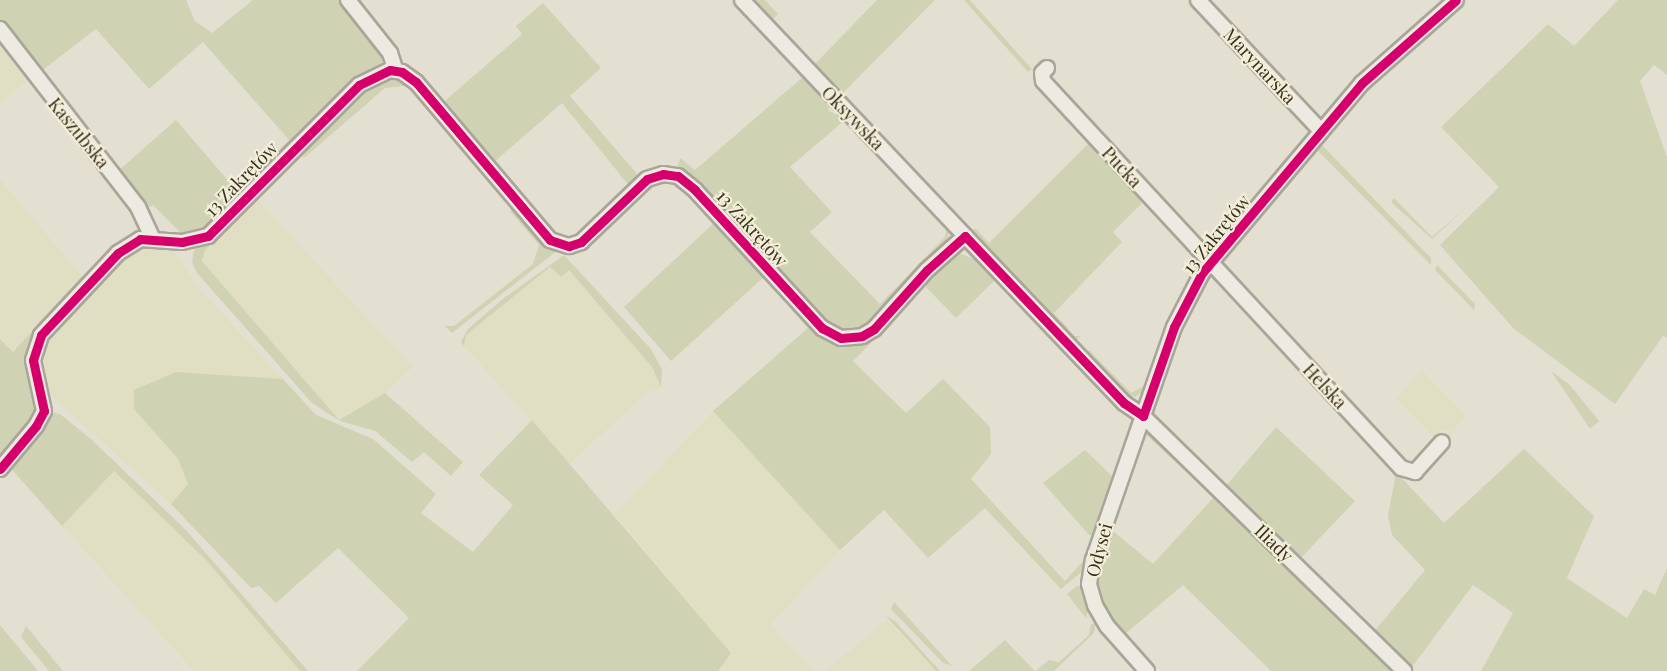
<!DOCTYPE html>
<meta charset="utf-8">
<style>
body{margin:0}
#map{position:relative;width:1667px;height:671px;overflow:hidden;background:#e3e0d1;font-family:"Playfair Display",serif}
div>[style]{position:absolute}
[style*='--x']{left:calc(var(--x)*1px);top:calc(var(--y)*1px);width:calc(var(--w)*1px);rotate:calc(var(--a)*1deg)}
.farmland>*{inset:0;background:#e1dfc3}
.green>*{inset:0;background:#cfd3b4}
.roads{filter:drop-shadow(2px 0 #a9a599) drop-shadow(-2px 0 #a9a599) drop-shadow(0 2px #a9a599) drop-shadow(0 -2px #a9a599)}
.minor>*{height:14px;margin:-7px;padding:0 7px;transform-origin:7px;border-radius:7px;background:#eceae1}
.cycleway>*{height:9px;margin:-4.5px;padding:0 4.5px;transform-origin:4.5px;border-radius:4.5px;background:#d6006c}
span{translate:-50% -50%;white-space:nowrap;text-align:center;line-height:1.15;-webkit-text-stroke:4.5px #f3eed8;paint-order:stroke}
.street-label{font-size:18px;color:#382f21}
</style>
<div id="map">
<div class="farmland">
<i style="clip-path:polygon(0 41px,30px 80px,0 102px)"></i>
<i style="clip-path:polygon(0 179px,82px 276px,13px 352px,0 339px)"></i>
<i style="clip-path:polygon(257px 199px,413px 367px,385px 393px,340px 421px,202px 261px,205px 250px)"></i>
<i style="clip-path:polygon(151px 246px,177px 254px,195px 284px,283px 379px,176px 372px,155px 434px,178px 460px,188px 484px,171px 504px,53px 398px,43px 379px,39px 355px,46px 337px,121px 258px)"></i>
<i style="clip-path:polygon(550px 267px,569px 269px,652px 367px,661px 387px,644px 395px,570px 464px,464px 346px,466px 335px)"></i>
<i style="clip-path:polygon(1422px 370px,1466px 416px,1449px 436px,1448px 430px,1442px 429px,1436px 440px,1396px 399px)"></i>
<i style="clip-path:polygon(713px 411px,840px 550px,771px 625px,814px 671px,718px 671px,731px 653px,615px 514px)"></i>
<i style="clip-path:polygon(114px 470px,207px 561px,300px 671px,194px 671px,62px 526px)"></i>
<i style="clip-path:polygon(887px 620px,936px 671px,825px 671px)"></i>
</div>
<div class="green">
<i style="clip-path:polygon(0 0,186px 0,195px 21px,212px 33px,253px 0,343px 0,385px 57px,377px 70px,282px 153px,279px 150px,289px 140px,203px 42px,149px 89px,96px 29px,39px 73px,117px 172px,176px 120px,238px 192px,246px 184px,241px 195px,204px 232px,185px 237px,153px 205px,145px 209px,0 23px)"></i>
<i style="clip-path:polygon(748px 0,765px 0,778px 14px,771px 21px,766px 19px)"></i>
<i style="clip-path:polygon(877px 0,935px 0,838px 98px,811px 68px)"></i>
<i style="clip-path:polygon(964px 0,970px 0,1032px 69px,1028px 72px)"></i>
<i style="clip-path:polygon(1618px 0,1667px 0,1667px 75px,1654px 65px,1640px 81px,1667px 157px,1667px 338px,1663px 336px,1615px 404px,1513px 328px,1440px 245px,1499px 187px,1441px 127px,1548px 24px,1574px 46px)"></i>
<i style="clip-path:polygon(543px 3px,601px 68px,570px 96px,638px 175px,630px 187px,562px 103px,492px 164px,444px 106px,447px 99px,522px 34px,516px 26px)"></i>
<i style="clip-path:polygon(1196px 5px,1312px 132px,1260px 196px,1256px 194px,1309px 132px,1193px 7px)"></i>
<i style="clip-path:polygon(786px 59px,831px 101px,828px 110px,845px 120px,790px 167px,832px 212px,810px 232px,880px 304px,945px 237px,947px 227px,917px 196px,918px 195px,950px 230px,946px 245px,864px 331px,834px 331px,677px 169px,680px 158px,695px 170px,803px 77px)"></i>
<i style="clip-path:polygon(391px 77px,412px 85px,385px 88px,304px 158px,298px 151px,364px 87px)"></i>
<i style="clip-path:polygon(1091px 141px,1146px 199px,1113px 232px,1122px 242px,1054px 313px,1075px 336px,1081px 336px,1072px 342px,971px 234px,975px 228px,989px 243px)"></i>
<i style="clip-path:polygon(1320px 143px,1431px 258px,1431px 265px,1318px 151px,1313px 157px,1311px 153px)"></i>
<i style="clip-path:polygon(253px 196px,257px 199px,205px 250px,202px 261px,339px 420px,385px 393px,463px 462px,451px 476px,424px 452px,412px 462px,375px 431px,340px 421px,312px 403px,197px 273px,192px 262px,194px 250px,211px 239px)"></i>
<i style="clip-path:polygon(1394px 198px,1432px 237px,1468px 206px,1432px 239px,1391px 202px)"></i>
<i style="clip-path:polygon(509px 210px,518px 212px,558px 250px,452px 333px,445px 326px,454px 326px,533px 264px,539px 245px)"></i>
<i style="clip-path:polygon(716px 221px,764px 277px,671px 361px,624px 307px)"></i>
<i style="clip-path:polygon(959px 253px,984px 263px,998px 277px,956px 318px,922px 283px)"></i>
<i style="clip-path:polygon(564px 255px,650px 348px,662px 369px,661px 387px,652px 367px,569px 270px,561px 277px,550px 267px,466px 335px,464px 346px,461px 342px,468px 329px,504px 298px)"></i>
<i style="clip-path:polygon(1437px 265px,1475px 304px,1474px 310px,1435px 270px)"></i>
<i style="clip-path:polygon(82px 276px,85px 280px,31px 343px,28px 353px,39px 402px,36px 418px,0 463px,0 339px,13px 352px)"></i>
<i style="clip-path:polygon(791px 303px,822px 336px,837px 345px,853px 346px,877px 337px,853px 361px,906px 413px,943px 379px,990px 427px,991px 454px,971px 479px,1065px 581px,1087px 557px,1084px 570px,1061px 589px,985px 508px,928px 558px,884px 510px,840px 550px,713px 411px,808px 328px,787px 304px)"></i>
<i style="clip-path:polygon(1167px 324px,1169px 328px,1149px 387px,1135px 397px,1128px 395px,1087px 355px,1089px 350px,1131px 393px,1144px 386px)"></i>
<i style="clip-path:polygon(1551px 371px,1570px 385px,1599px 421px,1590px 429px)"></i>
<i style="clip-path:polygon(176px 372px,283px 379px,316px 415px,373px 439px,436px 494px,421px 513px,473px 552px,513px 505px,479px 475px,532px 420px,731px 653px,718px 671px,357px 671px,409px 618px,338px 548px,276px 603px,259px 586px,251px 588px,171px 504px,188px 484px,178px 459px,134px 409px,134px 390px)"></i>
<i style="clip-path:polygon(1157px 402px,1153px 417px,1225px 487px,1276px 427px,1355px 501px,1298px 561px,1151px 417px)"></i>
<i style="clip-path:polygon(1119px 408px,1133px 419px,1134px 433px,1097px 536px,1089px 535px,1043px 483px,1085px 450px,1115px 479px,1132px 433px,1131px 420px)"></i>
<i style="clip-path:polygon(50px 412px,60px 414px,92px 440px,186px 530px,308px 671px,300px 671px,207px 561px,114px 471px,62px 526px,8px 465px)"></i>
<i style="clip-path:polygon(1145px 433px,1151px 433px,1399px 671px,1271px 671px,1183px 585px,1124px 635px,1154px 669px,1151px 670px,1126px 643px,1096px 599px,1094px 574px,1108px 527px,1153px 564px,1214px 497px,1146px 435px,1143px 442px)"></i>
<i style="clip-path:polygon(1524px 449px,1594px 516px,1567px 578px,1627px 618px,1644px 589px,1655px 595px,1667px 568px,1667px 671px,1481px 671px,1513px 613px,1473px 585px,1409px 671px,1372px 634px,1425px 570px,1392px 535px,1388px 516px,1396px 472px,1444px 523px)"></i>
<i style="clip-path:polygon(1077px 586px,1085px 587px,1090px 605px,1086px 618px,1067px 594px)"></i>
<i style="clip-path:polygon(894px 602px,952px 666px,943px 663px,891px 609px)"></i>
<i style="clip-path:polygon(886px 616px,895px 621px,940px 671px,936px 671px)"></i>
<i style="clip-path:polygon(1096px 623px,1094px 633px,1054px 671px,1035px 671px,1049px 660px,1059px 662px,1089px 635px,1091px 624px)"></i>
<i style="clip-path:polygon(0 625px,38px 671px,0 671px)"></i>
<i style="clip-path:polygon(26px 626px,63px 671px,49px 671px,21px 637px)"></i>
<i style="clip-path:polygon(1005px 640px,1035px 671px,969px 671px)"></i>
</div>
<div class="roads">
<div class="minor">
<i style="--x:348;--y:0;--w:68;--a:51.6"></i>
<i style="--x:390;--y:53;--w:19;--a:72"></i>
<i style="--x:742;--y:0;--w:325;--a:46.6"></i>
<i style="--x:1198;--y:0;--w:180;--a:46.8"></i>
<i style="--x:0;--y:29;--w:225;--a:52.2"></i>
<i style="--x:138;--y:207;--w:35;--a:65"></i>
<i style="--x:1047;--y:68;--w:7;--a:135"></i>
<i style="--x:1042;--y:73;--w:8;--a:83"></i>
<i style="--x:1043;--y:81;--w:527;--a:47.23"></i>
<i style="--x:1401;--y:468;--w:15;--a:16"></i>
<i style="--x:1415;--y:472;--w:40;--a:-48"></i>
<i style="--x:0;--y:469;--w:56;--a:-50.1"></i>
<i style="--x:36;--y:426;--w:17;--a:-62"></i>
<i style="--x:44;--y:411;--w:52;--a:-102.2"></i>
<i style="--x:33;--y:360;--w:26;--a:-72"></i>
<i style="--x:41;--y:335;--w:112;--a:-46.8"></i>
<i style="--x:118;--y:253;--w:26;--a:-32"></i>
<i style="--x:140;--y:239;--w:42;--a:4.1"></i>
<i style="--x:182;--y:242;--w:27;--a:-13"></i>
<i style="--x:208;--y:236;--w:214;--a:-45"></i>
<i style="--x:359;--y:85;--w:34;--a:-26"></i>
<i style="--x:390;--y:70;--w:12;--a:9"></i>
<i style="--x:402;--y:72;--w:17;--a:36"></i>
<i style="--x:416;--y:82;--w:207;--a:49.7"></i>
<i style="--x:550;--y:240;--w:20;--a:18"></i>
<i style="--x:569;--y:246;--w:13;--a:-18"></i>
<i style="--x:581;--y:242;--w:91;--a:-43.7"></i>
<i style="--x:647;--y:179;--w:17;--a:-17"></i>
<i style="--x:663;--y:174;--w:15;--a:8"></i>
<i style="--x:678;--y:176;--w:22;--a:39"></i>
<i style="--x:695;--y:190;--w:188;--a:47.4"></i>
<i style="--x:822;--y:328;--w:21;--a:28"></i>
<i style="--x:841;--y:338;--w:21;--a:-5"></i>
<i style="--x:862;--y:336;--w:14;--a:-30"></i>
<i style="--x:874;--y:329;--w:79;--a:-48.1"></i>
<i style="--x:927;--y:270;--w:51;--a:-41.8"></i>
<i style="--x:965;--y:236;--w:231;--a:46.4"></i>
<i style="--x:1124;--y:403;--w:23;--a:34"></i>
<i style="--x:1143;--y:416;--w:94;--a:-70.8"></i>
<i style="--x:1174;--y:327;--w:61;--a:-62.6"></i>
<i style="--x:1202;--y:273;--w:248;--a:-49.9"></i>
<i style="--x:1362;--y:83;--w:125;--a:-41.4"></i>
<i style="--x:1147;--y:671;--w:60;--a:-131.6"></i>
<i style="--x:1107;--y:626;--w:24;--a:-120"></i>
<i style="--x:1095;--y:605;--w:22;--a:-106"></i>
<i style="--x:1089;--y:584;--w:24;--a:-81"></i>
<i style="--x:1093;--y:560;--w:152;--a:-70.9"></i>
<i style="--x:1143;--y:416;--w:365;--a:44.3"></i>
</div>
</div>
<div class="cycleway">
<i style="--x:0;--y:469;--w:56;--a:-50.1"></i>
<i style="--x:36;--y:426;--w:17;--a:-62"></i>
<i style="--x:44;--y:411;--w:52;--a:-102.2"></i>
<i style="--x:33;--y:360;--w:26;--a:-72"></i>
<i style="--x:41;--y:335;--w:112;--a:-46.8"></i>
<i style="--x:118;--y:253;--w:26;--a:-32"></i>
<i style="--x:140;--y:239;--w:42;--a:4.1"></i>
<i style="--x:182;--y:242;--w:27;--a:-13"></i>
<i style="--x:208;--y:236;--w:214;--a:-45"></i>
<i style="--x:359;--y:85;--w:34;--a:-26"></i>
<i style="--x:390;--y:70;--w:12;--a:9"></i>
<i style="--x:402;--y:72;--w:17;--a:36"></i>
<i style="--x:416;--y:82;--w:207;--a:49.7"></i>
<i style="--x:550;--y:240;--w:20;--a:18"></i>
<i style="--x:569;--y:246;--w:13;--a:-18"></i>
<i style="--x:581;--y:242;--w:91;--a:-43.7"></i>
<i style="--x:647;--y:179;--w:17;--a:-17"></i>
<i style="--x:663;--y:174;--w:15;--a:8"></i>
<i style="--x:678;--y:176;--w:22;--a:39"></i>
<i style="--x:695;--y:190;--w:188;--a:47.4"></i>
<i style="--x:822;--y:328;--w:21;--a:28"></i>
<i style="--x:841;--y:338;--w:21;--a:-5"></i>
<i style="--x:862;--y:336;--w:14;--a:-30"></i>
<i style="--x:874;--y:329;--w:79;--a:-48.1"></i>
<i style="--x:927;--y:270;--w:51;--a:-41.8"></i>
<i style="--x:965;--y:236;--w:231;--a:46.4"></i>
<i style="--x:1124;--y:403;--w:23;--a:34"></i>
<i style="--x:1143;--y:416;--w:94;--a:-70.8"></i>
<i style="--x:1174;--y:327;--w:61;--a:-62.6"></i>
<i style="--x:1202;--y:273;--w:248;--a:-49.9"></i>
<i style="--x:1362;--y:83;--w:125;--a:-41.4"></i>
</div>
<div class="street-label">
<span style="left:1260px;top:66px;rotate:47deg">Marynarska</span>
<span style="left:853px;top:118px;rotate:46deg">Oksywska</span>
<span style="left:79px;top:133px;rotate:51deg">Kaszubska</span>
<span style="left:1122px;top:167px;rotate:47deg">Pucka</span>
<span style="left:241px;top:179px;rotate:-46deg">13 Zakrętów</span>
<span style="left:752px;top:228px;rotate:48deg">13 Zakrętów</span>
<span style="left:1216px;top:234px;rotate:-51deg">13 Zakrętów</span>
<span style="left:1325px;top:386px;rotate:47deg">Helska</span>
<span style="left:1274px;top:543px;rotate:44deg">Iliady</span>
<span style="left:1099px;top:550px;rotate:-75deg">Odysei</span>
</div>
</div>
